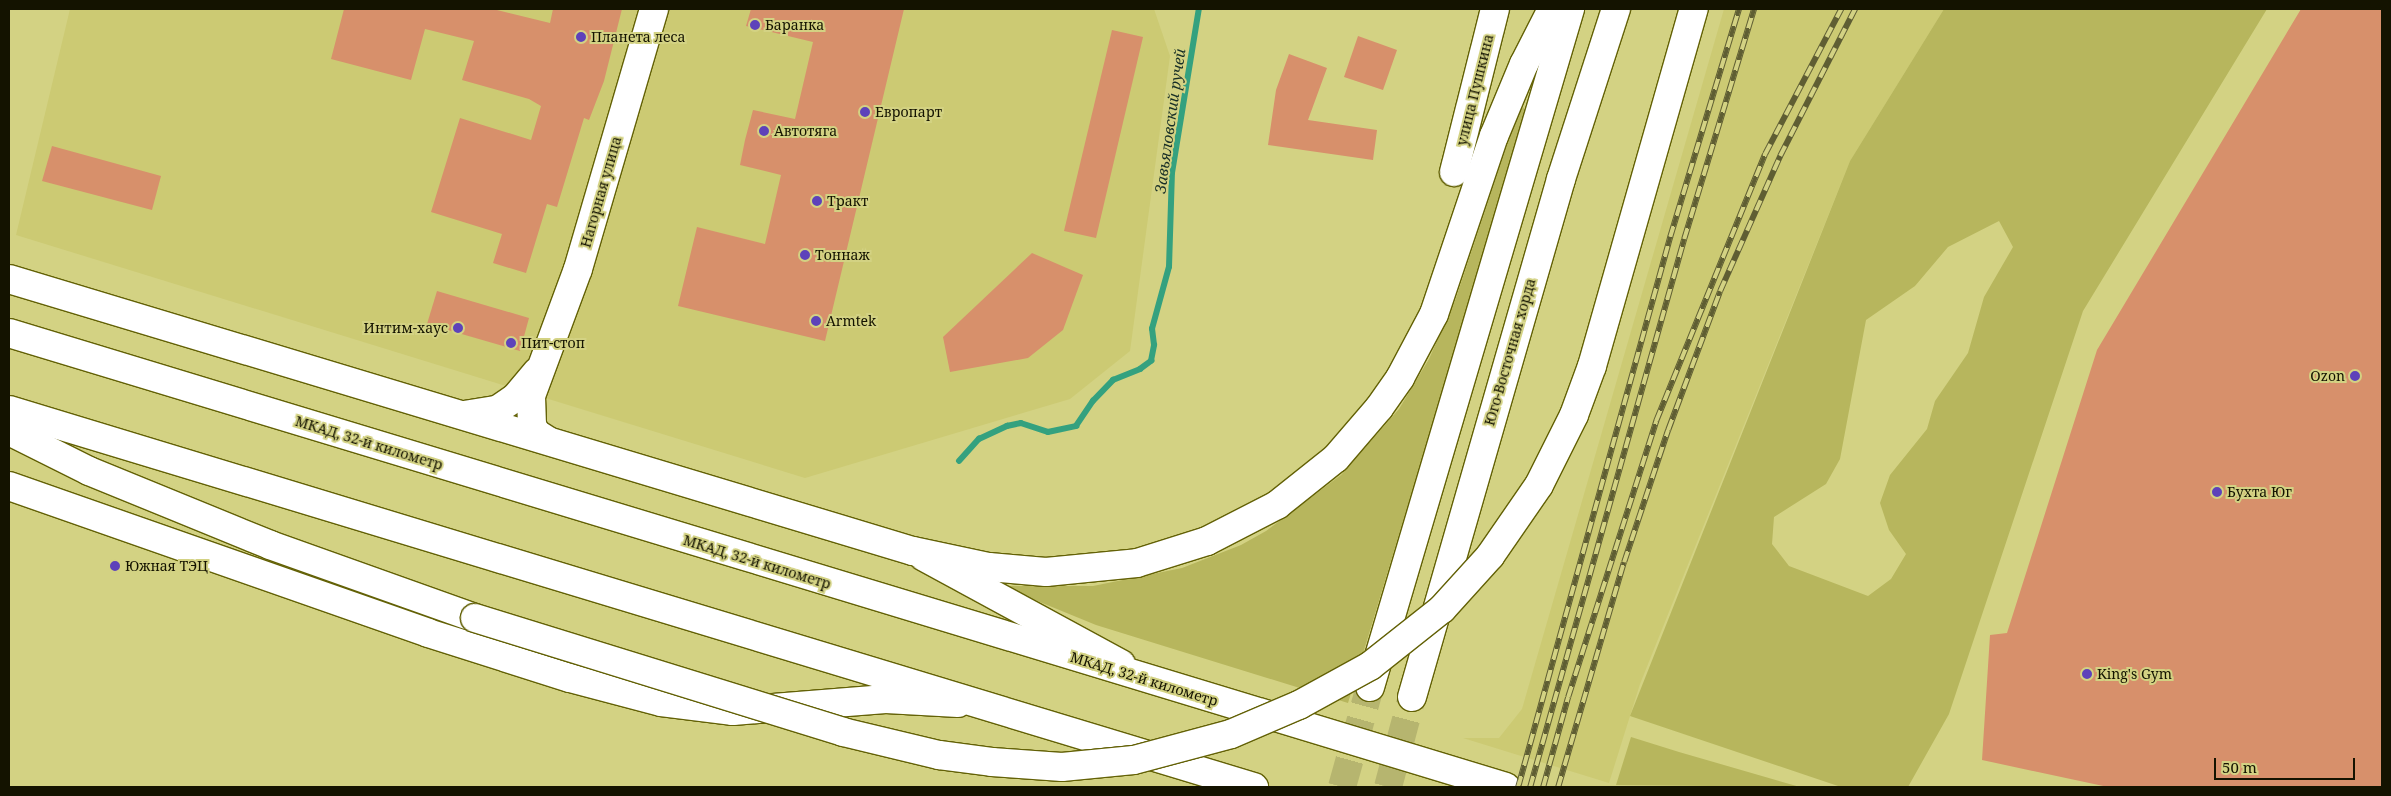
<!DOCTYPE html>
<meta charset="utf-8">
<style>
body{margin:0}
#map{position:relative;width:2391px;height:796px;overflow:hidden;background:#d3d283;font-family:"Noto Serif",serif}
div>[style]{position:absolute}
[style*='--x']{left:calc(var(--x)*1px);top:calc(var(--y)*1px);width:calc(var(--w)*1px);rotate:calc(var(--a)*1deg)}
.built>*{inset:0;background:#ccca73}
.green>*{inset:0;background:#b7b65d}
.stream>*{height:5.5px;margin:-2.75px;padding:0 2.75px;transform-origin:2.75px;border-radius:2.75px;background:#34a17f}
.building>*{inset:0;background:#d7906b}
.major-tunnel>*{height:28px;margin-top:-14px;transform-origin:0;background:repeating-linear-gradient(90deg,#b6b56f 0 28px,transparent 0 42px)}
.roads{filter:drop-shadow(1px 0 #636106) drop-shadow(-1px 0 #636106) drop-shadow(0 1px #636106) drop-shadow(0 -1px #636106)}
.minor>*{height:28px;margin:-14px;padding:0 14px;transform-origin:14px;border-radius:14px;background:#fff}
.major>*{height:28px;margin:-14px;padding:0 14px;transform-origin:14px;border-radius:14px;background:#fff}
.highway>*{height:28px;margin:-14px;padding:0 14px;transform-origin:14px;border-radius:14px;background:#fff}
.rail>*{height:5.5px;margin-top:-2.75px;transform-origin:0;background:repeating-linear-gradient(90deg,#d3d283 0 11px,#5f5e33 0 22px);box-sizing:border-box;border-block:1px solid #5f5e33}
.bridges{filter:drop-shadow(1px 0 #636106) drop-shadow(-1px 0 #636106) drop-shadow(0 1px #636106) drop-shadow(0 -1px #636106)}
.major-bridge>*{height:28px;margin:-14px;padding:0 14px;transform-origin:14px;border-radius:14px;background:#fff}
.dots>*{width:14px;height:14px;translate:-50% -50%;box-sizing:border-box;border:2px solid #d3d283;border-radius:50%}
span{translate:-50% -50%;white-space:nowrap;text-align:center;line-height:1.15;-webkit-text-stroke:4px #d3d283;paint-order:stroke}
.poi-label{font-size:14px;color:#141300}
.left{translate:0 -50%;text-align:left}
.right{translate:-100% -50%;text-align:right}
.street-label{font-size:14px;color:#141300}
.water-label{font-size:15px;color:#172e26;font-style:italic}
.frame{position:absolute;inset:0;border:10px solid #141300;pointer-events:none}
.scale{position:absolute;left:2214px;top:758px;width:141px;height:22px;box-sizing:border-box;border:2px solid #141300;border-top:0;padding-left:6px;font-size:15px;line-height:18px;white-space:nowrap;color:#141300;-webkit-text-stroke:4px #d3d283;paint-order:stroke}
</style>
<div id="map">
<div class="built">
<i style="clip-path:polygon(70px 9px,1154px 9px,1170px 56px,1130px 351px,1070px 399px,805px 478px,16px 235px)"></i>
<i style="clip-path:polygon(1724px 9px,1944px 9px,1850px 161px,1640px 684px,1609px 783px,1463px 738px,1499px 738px,1522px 709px)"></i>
</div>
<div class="green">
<i style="clip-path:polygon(evenodd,1944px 9px,2267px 9px,2083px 311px,1949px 714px,1908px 787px,1841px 787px,1630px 716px,1850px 161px,1944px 9px,1999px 221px,2013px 247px,1984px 297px,1968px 353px,1935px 401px,1927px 429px,1890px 475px,1880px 503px,1889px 530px,1906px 554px,1891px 579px,1868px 596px,1789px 566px,1772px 544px,1774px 517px,1826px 484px,1840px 459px,1866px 320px,1915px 286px,1948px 247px,1999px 221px)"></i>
<i style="clip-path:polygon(1523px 107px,1527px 112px,1348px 703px,1096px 625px,1001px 586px,1093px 586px,1182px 568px,1241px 545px,1266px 531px,1341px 475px,1399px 409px,1429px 359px,1456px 298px,1516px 117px)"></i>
<i style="clip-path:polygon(1631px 737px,1679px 752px,1800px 787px,1616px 785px)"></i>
</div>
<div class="stream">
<i style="--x:959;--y:461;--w:30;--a:-48"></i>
<i style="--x:979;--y:439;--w:31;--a:-25"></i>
<i style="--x:1007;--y:426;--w:14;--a:-12"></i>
<i style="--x:1021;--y:423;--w:28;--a:18"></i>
<i style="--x:1048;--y:432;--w:29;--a:-12"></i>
<i style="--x:1076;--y:426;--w:30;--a:-56"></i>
<i style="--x:1093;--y:401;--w:29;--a:-46"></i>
<i style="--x:1113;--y:380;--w:29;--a:-22"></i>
<i style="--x:1140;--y:369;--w:14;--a:-36"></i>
<i style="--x:1151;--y:361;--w:16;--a:-79"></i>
<i style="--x:1154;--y:345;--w:16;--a:-97"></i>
<i style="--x:1152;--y:329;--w:64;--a:-74.7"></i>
<i style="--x:1169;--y:267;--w:94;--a:-88.2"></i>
<i style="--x:1172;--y:173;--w:166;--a:-80.7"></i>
</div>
<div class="building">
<i style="clip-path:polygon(344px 9px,493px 9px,550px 23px,553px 9px,622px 9px,604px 81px,589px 120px,584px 118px,557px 207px,547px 204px,526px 273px,493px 263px,502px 234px,431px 212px,460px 118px,531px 140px,541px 106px,529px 99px,462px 80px,474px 41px,425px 29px,411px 80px,331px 59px)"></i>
<i style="clip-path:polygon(751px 9px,904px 9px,825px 341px,678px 306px,697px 227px,765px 244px,781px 175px,740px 165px,745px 140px,753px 110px,795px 119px,813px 42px,746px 26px)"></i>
<i style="clip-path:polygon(2301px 9px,2382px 9px,2382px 787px,2108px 787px,1982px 760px,1990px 635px,2007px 633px,2097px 350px)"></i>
<i style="clip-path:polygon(1112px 30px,1143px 37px,1096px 238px,1064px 231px)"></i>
<i style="clip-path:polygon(1358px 36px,1397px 50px,1383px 90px,1344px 77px)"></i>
<i style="clip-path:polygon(1289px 54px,1327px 68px,1308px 120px,1377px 130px,1373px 160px,1268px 145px,1276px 90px)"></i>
<i style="clip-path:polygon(52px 146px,161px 176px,152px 210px,42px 181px)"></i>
<i style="clip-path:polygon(1032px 253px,1083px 275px,1063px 330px,1028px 358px,950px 372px,943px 337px)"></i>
<i style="clip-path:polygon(437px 291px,529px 318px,520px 351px,427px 324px)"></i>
</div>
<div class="major-tunnel">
<i style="--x:1342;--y:787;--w:104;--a:-74.4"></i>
<i style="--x:1388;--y:787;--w:93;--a:-75.1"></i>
</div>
<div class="roads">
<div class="minor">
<i style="--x:1454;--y:172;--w:168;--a:-75.9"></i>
<i style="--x:464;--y:415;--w:33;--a:-9"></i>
<i style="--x:497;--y:410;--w:22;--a:-34"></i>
<i style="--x:515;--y:398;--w:34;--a:-50"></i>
<i style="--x:547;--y:440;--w:13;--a:-148"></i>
<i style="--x:536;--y:433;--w:9;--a:-117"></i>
<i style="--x:532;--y:425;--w:29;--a:-92"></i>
<i style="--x:531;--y:396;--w:135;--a:-69.7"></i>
<i style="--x:578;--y:269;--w:271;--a:-73.7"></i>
<i style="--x:924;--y:557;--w:224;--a:28.5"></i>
</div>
<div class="major">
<i style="--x:9;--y:279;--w:944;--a:16.75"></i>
<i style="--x:913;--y:551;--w:78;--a:11.9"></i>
<i style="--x:989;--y:567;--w:57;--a:5"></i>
<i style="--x:1046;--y:572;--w:91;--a:-5.6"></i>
<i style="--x:1137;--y:563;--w:73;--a:-17.4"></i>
<i style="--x:1207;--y:541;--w:79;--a:-27.2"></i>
<i style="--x:1277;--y:505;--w:75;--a:-38.5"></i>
<i style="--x:1336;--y:458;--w:66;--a:-49.3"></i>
<i style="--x:1379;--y:408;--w:37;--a:-55"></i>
<i style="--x:1400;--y:378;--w:72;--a:-62"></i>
<i style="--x:1434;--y:314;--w:188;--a:-71.4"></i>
<i style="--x:1494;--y:136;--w:78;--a:-67.4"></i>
<i style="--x:1524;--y:64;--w:62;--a:-63"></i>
<i style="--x:9;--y:431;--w:89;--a:26.6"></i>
<i style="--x:89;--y:471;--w:196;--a:22.2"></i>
<i style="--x:270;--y:545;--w:218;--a:19.6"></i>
<i style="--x:9;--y:486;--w:444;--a:19.3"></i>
<i style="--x:428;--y:633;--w:149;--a:17.6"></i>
<i style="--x:570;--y:678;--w:94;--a:14.8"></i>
<i style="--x:661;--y:702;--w:73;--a:7.1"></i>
<i style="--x:733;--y:711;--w:153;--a:-4.5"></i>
<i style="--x:886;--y:699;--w:72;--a:3.2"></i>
<i style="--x:1370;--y:687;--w:707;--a:-73.56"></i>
<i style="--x:1412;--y:697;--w:539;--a:-73.95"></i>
<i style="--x:1561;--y:179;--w:179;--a:-72.1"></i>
</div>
<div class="highway">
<i style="--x:9;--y:333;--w:1564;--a:16.87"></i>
<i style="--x:9;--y:410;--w:1301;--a:16.85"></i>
</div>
</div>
<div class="rail">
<i style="--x:1518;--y:787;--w:571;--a:-74.55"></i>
<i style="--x:1670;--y:237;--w:238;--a:-73.2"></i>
<i style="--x:1530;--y:787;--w:569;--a:-74.3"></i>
<i style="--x:1684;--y:239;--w:240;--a:-73.1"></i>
<i style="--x:1543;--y:787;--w:93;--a:-74.5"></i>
<i style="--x:1568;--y:697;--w:290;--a:-72.3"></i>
<i style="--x:1656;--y:421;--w:288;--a:-67.8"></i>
<i style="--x:1765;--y:154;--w:164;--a:-62.3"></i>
<i style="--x:1558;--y:787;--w:234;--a:-73.7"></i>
<i style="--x:1624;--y:562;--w:139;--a:-71.6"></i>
<i style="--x:1668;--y:430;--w:148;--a:-69.5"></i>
<i style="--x:1720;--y:291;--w:148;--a:-66"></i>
<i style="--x:1780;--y:156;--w:165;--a:-63"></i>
</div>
<div class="bridges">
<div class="major-bridge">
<i style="--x:475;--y:618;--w:385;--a:17.2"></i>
<i style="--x:843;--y:732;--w:99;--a:13.5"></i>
<i style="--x:939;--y:755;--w:53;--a:7.5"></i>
<i style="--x:992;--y:762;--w:70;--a:4.1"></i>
<i style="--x:1062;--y:767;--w:72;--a:-5.6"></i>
<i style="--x:1134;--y:760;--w:100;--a:-15"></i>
<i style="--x:1231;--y:734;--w:74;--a:-23.1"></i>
<i style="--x:1299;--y:705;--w:81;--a:-28.8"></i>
<i style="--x:1370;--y:666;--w:92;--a:-38.4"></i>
<i style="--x:1442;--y:609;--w:72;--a:-47.8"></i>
<i style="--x:1490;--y:556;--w:86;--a:-55.4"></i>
<i style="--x:1539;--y:485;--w:78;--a:-63.4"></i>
<i style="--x:1574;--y:415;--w:52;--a:-69.8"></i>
<i style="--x:1592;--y:366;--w:371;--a:-74.1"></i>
</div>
</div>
<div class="dots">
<i style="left:755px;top:25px;background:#5d42ba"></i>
<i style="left:581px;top:37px;background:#5d42ba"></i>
<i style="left:865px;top:112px;background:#5d42ba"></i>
<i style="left:764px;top:131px;background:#5d42ba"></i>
<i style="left:817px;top:201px;background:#5d42ba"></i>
<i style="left:805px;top:255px;background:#5d42ba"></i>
<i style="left:816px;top:321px;background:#5d42ba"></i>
<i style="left:458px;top:328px;background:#5d42ba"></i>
<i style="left:511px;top:343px;background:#5d42ba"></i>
<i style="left:2355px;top:376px;background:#5d42ba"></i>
<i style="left:2217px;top:492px;background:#5d42ba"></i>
<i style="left:115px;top:566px;background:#5d42ba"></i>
<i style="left:2087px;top:674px;background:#5d42ba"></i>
</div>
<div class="poi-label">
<span class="left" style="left:765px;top:25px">Баранка</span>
<span class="left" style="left:591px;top:37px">Планета леса</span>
<span class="left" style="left:875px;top:112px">Европарт</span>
<span class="left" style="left:774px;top:131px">Автотяга</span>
<span class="left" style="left:827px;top:201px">Тракт</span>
<span class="left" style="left:815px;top:255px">Тоннаж</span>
<span class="left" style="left:826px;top:321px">Armtek</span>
<span class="right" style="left:448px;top:328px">Интим-хаус</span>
<span class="left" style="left:521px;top:343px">Пит-стоп</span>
<span class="right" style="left:2345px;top:376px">Ozon</span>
<span class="left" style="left:2227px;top:492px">Бухта Юг</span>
<span class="left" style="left:125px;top:566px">Южная ТЭЦ</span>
<span class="left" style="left:2097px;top:674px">King's Gym</span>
</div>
<div class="street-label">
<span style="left:1475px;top:90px;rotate:-76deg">улица Пушкина</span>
<span style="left:601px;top:192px;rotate:-74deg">Нагорная улица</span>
<span style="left:1510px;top:352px;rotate:-74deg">Юго-Восточная хорда</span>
<span style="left:369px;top:443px;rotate:17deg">МКАД, 32-й километр</span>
<span style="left:757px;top:562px;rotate:17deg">МКАД, 32-й километр</span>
<span style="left:1144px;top:679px;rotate:17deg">МКАД, 32-й километр</span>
</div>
<div class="water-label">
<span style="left:1170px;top:121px;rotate:-82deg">Завьяловский ручей</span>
</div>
<div class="frame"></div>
<div class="scale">50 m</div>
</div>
